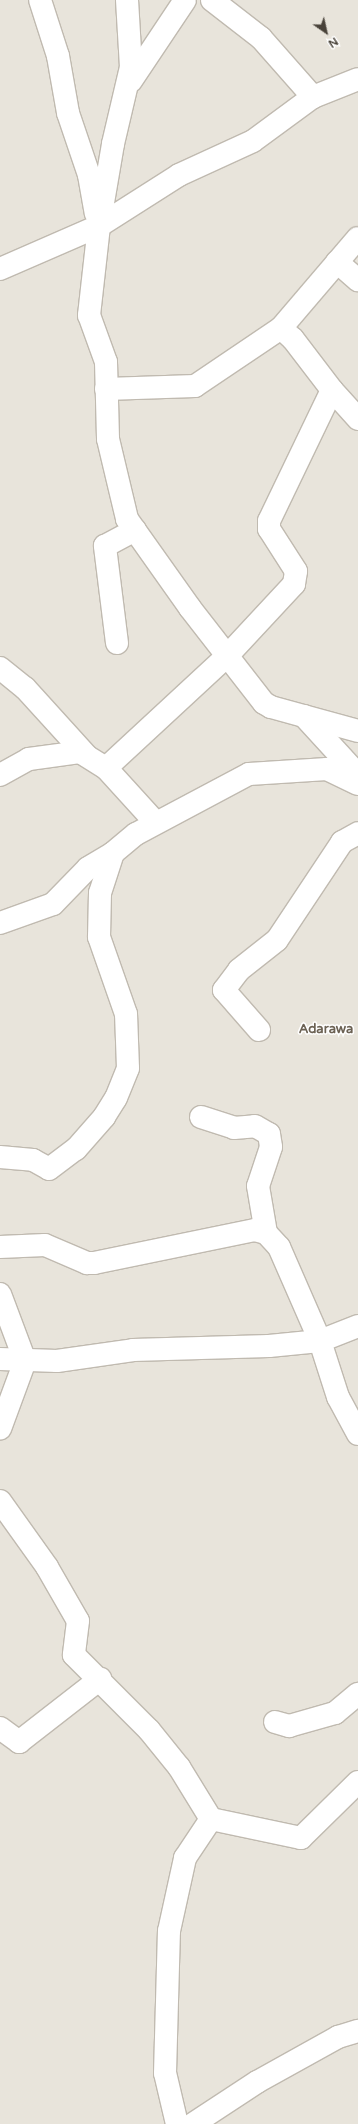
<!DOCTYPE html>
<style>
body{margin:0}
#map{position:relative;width:358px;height:2124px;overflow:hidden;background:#f5f2ed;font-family:"Varela Round",sans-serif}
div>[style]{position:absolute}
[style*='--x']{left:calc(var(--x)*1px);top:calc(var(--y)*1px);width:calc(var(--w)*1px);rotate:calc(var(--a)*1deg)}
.residential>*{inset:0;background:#e8e4db}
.roads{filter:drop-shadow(1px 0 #c0bab0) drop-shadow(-1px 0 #c0bab0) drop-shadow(0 1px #c0bab0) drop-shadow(0 -1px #c0bab0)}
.minor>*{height:22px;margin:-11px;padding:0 11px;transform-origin:11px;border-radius:11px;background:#fff}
span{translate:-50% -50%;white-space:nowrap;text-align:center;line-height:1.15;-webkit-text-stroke:3px #fff;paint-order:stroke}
.quarter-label{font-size:13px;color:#6b6153;font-weight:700}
.north{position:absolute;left:306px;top:12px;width:40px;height:40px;-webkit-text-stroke:3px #fff;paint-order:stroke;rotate:146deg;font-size:11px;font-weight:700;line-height:16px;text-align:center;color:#49433a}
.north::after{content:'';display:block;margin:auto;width:14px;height:18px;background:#49433a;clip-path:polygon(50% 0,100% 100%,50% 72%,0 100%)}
</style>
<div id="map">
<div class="residential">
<i style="clip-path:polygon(0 0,358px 0,358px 2124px,0 2124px)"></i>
</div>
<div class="roads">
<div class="minor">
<i style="--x:40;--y:0;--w:59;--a:72.2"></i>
<i style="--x:58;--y:56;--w:58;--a:80"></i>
<i style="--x:68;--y:113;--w:65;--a:71.3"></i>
<i style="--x:89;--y:175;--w:39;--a:80"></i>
<i style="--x:127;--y:0;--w:67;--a:86.6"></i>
<i style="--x:131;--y:67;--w:79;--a:103.2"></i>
<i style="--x:113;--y:144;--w:83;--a:99.7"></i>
<i style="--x:99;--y:226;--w:90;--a:96.4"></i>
<i style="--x:89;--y:315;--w:50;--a:70.1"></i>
<i style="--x:106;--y:362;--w:77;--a:88.5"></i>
<i style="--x:108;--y:439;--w:82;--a:76.6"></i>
<i style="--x:127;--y:519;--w:109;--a:54.7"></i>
<i style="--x:190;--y:608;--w:120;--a:52.1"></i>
<i style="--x:264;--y:703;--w:8;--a:30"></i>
<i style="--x:271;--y:707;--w:90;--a:15.4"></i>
<i style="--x:212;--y:0;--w:62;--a:37.8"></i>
<i style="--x:261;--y:38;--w:79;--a:48.6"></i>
<i style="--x:131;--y:81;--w:97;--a:-56.3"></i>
<i style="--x:337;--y:262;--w:28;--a:41"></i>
<i style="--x:0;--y:269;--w:108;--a:-23.5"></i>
<i style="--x:99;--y:226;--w:95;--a:-32.5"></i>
<i style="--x:179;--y:175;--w:81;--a:-24.7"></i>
<i style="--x:253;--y:141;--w:74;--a:-36.3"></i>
<i style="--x:313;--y:97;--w:48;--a:-21.8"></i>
<i style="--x:281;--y:328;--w:16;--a:43"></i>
<i style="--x:293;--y:339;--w:64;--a:52.6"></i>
<i style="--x:332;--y:390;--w:39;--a:48"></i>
<i style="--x:106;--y:389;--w:89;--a:-1.9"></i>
<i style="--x:195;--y:386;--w:104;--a:-34"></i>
<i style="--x:281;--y:328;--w:118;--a:-49.5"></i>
<i style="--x:117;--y:643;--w:98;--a:-97.1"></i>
<i style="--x:105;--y:546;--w:34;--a:-28"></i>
<i style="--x:0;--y:668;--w:32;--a:39"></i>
<i style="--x:25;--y:688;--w:91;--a:47.7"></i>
<i style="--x:304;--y:716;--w:80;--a:47.5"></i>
<i style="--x:106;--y:768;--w:166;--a:-42.8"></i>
<i style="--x:228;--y:655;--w:97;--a:-47.1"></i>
<i style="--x:294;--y:584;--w:13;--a:-81"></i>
<i style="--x:296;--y:571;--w:50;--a:-122.7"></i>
<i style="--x:269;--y:529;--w:8;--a:-90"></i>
<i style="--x:269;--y:521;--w:145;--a:-64.3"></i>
<i style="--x:0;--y:775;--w:33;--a:-29"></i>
<i style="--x:29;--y:759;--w:51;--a:-7.8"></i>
<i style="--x:80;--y:752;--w:31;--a:32"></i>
<i style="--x:106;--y:768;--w:74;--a:47.7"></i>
<i style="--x:0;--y:923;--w:56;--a:-19.7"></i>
<i style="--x:53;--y:904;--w:50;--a:-45.8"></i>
<i style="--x:88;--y:868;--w:29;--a:-31"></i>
<i style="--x:259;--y:1030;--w:53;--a:-131.2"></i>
<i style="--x:224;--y:990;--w:25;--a:-53"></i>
<i style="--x:239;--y:970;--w:48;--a:-38.3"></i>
<i style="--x:277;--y:940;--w:118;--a:-56.4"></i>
<i style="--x:342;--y:842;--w:18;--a:-29"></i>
<i style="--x:201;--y:1117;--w:35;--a:18"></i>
<i style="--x:234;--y:1128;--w:21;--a:-5"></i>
<i style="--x:255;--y:1126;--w:16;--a:30"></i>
<i style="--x:269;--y:1134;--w:13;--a:81"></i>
<i style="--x:271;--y:1147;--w:41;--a:108.4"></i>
<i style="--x:258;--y:1186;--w:48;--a:80.3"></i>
<i style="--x:0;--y:1157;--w:33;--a:5"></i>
<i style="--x:33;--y:1160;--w:18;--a:29"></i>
<i style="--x:49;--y:1169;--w:34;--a:-37"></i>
<i style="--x:76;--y:1149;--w:43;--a:-48.8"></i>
<i style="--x:104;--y:1117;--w:22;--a:-58"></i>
<i style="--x:116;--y:1098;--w:32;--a:-68"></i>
<i style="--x:128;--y:1068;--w:54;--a:-92.1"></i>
<i style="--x:126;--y:1014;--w:82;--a:-109.3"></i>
<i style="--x:99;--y:937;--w:44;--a:-88.7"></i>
<i style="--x:100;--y:893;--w:42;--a:-72"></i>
<i style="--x:113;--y:853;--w:30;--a:-40"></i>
<i style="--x:136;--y:834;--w:128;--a:-28"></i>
<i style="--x:249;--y:774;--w:78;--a:-3.7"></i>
<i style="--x:327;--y:769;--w:34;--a:26"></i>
<i style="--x:0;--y:1247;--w:45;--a:-2.5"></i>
<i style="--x:45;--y:1245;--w:46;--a:23.2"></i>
<i style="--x:87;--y:1263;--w:7;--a:0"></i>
<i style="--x:94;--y:1263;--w:164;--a:-11.6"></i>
<i style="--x:255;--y:1230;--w:11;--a:15"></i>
<i style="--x:266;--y:1233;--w:19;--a:47"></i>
<i style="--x:279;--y:1247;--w:103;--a:66.4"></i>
<i style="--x:320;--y:1341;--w:59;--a:72.2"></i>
<i style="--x:338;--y:1397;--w:42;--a:61.6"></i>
<i style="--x:0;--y:1294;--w:72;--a:69.5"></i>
<i style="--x:25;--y:1361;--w:72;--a:110.2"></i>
<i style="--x:0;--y:1359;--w:57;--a:2"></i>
<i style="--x:57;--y:1361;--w:77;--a:-8.2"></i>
<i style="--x:133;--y:1350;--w:136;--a:-1.7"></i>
<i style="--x:269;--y:1346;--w:51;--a:-5.6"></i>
<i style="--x:320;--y:1341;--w:41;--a:-21.5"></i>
<i style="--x:0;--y:1501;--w:81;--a:54.5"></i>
<i style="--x:47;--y:1567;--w:62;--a:60.1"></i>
<i style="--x:78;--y:1621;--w:34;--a:97"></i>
<i style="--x:74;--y:1655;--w:106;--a:45"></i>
<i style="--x:149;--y:1730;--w:48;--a:51"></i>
<i style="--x:179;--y:1767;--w:61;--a:58.4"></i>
<i style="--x:211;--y:1819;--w:92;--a:11.9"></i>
<i style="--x:301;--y:1838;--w:80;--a:-44.5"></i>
<i style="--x:275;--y:1722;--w:15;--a:16"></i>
<i style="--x:289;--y:1726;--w:48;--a:-15.8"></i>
<i style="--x:335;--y:1713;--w:30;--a:-40"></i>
<i style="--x:0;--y:1728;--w:24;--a:36"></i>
<i style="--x:19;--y:1742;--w:103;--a:-37.9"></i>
<i style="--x:177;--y:2124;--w:52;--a:-103.2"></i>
<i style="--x:165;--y:2073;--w:142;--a:-88.4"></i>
<i style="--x:169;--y:1931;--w:75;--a:-77.6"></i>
<i style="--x:185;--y:1858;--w:47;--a:-56.3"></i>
<i style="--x:193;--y:2124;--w:77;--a:-33.3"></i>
<i style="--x:257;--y:2082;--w:93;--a:-29.1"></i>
<i style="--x:338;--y:2037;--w:21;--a:-17"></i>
</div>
</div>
<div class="quarter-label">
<span style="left:326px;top:1029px">Adarawa</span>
</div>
<div class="north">N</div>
</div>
